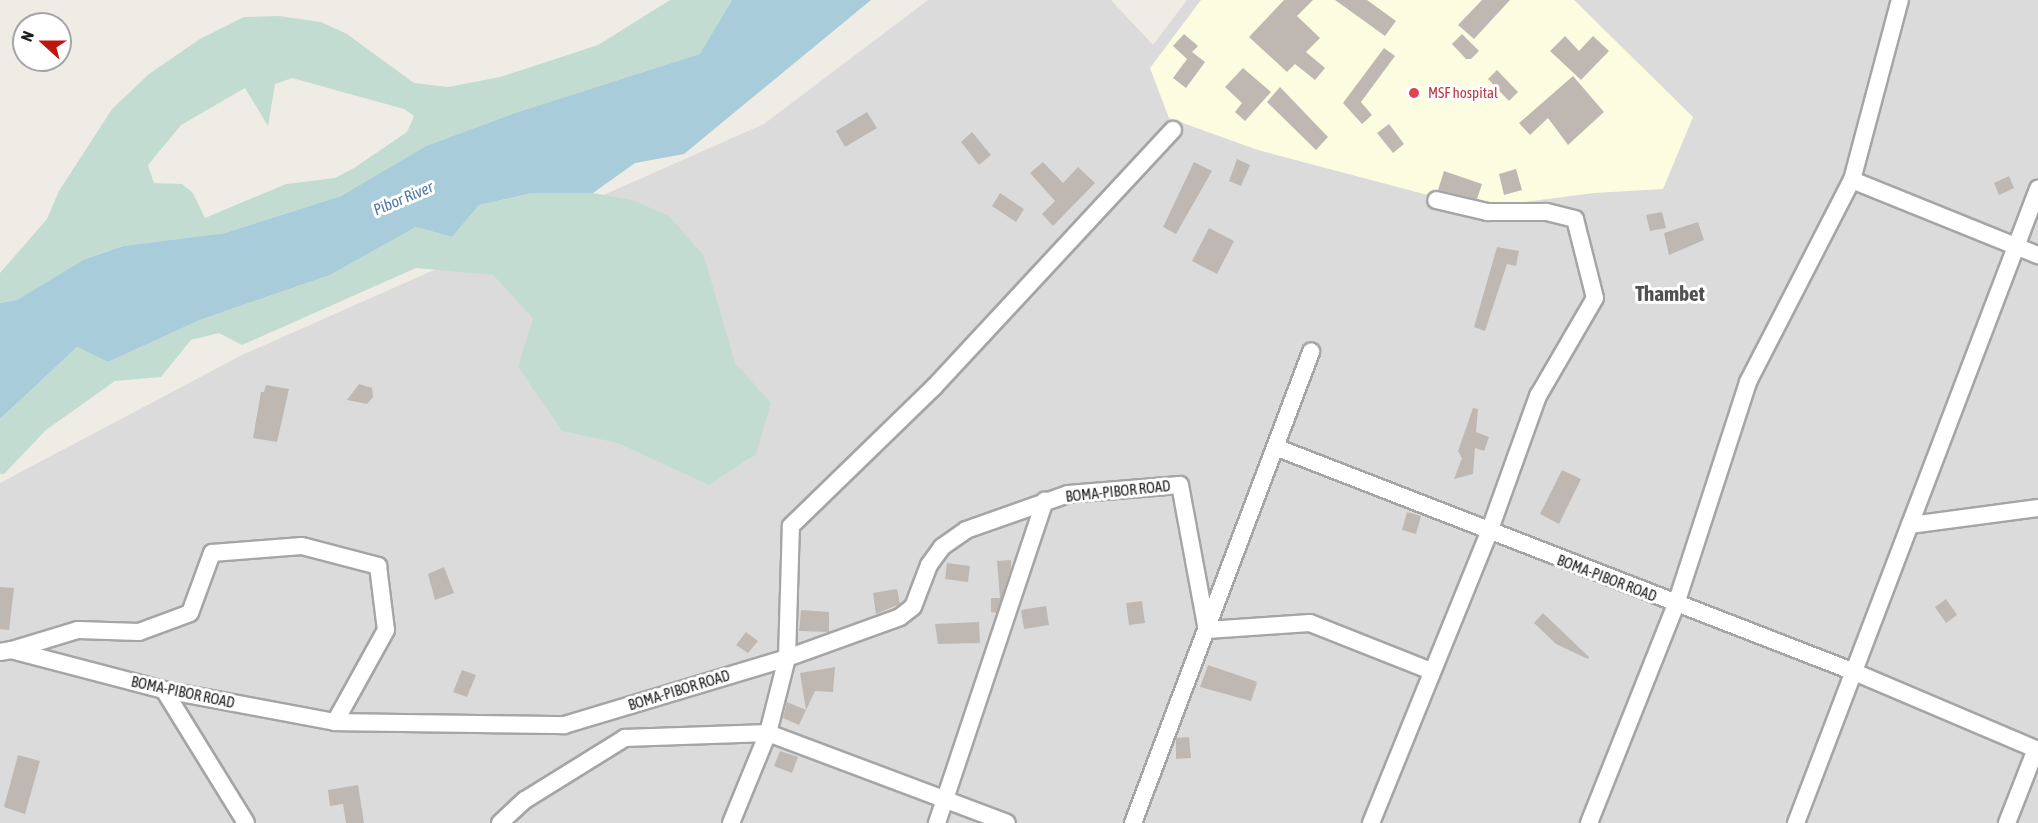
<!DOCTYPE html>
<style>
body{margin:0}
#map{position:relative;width:2038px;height:823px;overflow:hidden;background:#efece5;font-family:"Asap Condensed",sans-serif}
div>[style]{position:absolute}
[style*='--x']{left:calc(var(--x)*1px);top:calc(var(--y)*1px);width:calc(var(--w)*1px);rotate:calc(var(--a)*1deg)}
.residential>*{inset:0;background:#dcdbdb}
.education>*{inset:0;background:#fcfde0}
.wetland>*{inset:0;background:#c3dcd1}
.water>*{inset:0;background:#a8ccda}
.building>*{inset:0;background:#bfb8b2}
.roads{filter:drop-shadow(2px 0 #a5a5a5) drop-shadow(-2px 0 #a5a5a5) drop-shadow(0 2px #a5a5a5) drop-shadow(0 -2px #a5a5a5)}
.minor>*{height:16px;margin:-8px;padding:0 8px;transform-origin:8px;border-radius:8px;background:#fff}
.dots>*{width:16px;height:16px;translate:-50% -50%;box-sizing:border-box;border:3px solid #fff;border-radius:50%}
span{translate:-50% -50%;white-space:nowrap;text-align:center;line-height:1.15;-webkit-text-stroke:6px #fff;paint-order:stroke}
.health-label{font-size:15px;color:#be3a42}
.left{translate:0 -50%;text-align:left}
.street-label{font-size:15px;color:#1e1e1e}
.water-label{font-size:16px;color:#5078a8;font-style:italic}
.district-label{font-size:21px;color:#515151;font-weight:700}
.north{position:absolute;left:12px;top:12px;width:60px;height:60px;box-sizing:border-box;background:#fff;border:2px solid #a5a5a5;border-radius:50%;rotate:291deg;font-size:16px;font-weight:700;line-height:24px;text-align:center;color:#1e1e1e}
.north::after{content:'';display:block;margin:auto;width:21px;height:27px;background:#c0150c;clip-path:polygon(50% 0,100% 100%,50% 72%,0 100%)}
</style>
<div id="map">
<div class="residential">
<i style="clip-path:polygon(928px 0,1111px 0,1153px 45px,1187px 0,2038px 0,2038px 823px,0 823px,0 483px,242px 355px,764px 124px)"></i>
</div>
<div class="education">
<i style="clip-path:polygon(1201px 0,1574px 0,1693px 117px,1663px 189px,1594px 193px,1477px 208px,1258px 150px,1169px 118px,1150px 68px)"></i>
</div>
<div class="wetland">
<i style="clip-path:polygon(evenodd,670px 0,732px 0,701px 54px,515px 113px,426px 146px,341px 196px,225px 233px,123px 246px,83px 260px,17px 300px,0 303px,0 273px,47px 219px,59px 191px,112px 109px,149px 74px,200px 39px,244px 17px,279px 16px,321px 22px,347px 34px,414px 83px,448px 87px,500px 77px,598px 45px,670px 0,292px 78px,404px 109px,414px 116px,407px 132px,354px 168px,335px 178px,286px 184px,205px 218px,193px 193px,182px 184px,154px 183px,148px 165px,181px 125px,245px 88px,268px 126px,275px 84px,292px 78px)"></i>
<i style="clip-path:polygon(532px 193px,593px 193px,632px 200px,669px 216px,704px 256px,735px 363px,771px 403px,756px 454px,709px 485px,618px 443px,562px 431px,518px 367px,533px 318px,493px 275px,416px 268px,242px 345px,219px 333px,191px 340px,161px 377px,115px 381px,46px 430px,4px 474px,0 474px,0 419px,77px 347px,108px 362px,200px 320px,330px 275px,416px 227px,452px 237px,479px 205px)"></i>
</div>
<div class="water">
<i style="clip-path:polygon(732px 0,871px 0,684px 154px,635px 163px,593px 193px,532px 193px,479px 205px,452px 237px,416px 227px,330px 275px,200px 320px,108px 362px,77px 347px,0 419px,0 303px,17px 300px,83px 260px,123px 246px,225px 233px,341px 196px,426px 146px,515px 113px,700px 54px)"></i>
</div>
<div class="building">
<i style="clip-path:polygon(1284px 0,1313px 0,1297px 16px,1320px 38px,1306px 52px,1325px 68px,1315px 80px,1295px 64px,1287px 72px,1249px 37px)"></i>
<i style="clip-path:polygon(1335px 0,1367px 0,1396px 21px,1385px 36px)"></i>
<i style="clip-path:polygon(1482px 0,1510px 0,1474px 39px,1458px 25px)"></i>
<i style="clip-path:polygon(1184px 34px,1198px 46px,1192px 52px,1205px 62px,1186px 88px,1173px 78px,1187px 59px,1173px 46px)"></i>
<i style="clip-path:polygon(1462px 34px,1479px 51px,1471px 59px,1466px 59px,1452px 44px)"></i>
<i style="clip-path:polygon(1565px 36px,1579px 51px,1593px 36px,1609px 51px,1581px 80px,1550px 51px)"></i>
<i style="clip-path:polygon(1384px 48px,1395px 56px,1361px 102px,1372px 115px,1362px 124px,1343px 103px)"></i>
<i style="clip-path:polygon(1243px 68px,1271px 92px,1245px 121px,1235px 112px,1242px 103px,1225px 87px)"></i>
<i style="clip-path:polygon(1497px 70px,1518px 92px,1509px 101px,1488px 79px)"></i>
<i style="clip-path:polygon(1573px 76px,1604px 112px,1568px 145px,1548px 118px,1530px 135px,1519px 123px)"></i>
<i style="clip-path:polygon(1280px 87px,1328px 137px,1316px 150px,1267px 102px)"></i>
<i style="clip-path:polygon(867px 112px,877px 128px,845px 147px,836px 131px)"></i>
<i style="clip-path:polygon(1389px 124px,1404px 144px,1393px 153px,1377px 133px)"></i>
<i style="clip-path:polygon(972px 132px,991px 155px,979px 165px,961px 142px)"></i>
<i style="clip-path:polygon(1237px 159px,1250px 165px,1241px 186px,1229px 181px)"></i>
<i style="clip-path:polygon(1043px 162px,1063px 183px,1078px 167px,1095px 183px,1053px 226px,1042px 214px,1055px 201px,1030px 173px)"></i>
<i style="clip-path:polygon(1194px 162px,1212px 171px,1176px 234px,1163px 227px)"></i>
<i style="clip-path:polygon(1516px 169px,1522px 190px,1504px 195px,1499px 174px)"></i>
<i style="clip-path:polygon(1444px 171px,1482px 184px,1477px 199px,1438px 190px)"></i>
<i style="clip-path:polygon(2009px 176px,2014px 188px,1999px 195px,1994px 183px)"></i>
<i style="clip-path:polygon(1000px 193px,1024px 209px,1016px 222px,992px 206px)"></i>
<i style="clip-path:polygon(1662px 212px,1666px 228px,1650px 231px,1646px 215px)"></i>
<i style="clip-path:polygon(1698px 222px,1704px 240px,1669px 255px,1664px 233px)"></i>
<i style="clip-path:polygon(1209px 228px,1234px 241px,1217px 274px,1192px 261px)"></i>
<i style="clip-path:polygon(1497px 247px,1519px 251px,1516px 266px,1507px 264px,1485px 331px,1474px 327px)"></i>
<i style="clip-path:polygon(359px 384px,372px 388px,373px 397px,367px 404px,347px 400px)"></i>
<i style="clip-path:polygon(266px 385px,289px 389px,277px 442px,253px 438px,261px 392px,264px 392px)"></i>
<i style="clip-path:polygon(1473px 408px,1478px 409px,1476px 432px,1489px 437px,1484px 451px,1475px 448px,1473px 474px,1454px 479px,1462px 458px,1458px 451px)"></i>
<i style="clip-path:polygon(1562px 470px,1581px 479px,1559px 524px,1540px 514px)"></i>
<i style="clip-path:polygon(1407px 512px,1421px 516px,1416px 534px,1402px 530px)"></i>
<i style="clip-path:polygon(1011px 560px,1011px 568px,997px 613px,991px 612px,991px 598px,1000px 598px,997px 561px)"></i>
<i style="clip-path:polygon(947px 563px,970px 566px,968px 582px,945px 579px)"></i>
<i style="clip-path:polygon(444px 567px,454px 593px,435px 600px,428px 574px)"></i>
<i style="clip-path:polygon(0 587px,14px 588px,9px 630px,0 629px)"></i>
<i style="clip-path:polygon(897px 589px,900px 604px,876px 614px,873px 593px)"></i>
<i style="clip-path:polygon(1946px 599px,1957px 615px,1946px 623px,1935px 607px)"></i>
<i style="clip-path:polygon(1142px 601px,1145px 623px,1129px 625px,1126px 603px)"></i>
<i style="clip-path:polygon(1046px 606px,1049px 625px,1024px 629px,1021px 610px)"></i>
<i style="clip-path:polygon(801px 610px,829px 612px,829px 632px,799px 631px)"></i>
<i style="clip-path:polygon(1543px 613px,1589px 657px,1588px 659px,1556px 644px,1534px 623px)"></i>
<i style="clip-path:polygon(979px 622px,980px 643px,938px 644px,935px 624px)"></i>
<i style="clip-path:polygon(746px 632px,758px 641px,748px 653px,736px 645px)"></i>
<i style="clip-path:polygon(1208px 665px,1258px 682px,1254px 682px,1257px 683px,1251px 701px,1200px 687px)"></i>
<i style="clip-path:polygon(835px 667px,833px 692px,815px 691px,799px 725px,783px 718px,787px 702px,806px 710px,800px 673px)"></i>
<i style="clip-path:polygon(462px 670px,476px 675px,467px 697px,453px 692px)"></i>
<i style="clip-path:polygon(1189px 737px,1191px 758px,1176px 759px,1176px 738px)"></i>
<i style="clip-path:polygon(780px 751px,798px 757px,792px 773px,774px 766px)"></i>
<i style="clip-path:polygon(18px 755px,40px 761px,25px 814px,4px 807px)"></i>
<i style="clip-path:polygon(358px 785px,364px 823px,346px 823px,343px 804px,330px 806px,328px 790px)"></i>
</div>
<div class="roads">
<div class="minor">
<i style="--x:1852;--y:180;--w:201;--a:22"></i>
<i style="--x:1275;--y:447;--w:619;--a:21.22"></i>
<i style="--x:1852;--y:671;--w:202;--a:23"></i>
<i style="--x:1910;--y:525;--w:129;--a:-7.6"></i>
<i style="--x:12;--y:650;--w:69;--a:-16.9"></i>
<i style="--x:78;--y:630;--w:61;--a:1.9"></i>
<i style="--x:139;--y:632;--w:54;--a:-20.4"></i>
<i style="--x:190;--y:613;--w:64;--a:-69.9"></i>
<i style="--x:212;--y:553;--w:90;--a:-4.4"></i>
<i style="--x:302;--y:546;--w:79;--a:14.7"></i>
<i style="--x:378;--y:566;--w:64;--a:82.9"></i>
<i style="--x:386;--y:630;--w:105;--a:119"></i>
<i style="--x:0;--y:652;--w:11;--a:-10"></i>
<i style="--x:11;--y:650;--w:158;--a:14.7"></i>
<i style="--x:164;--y:690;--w:174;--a:10.6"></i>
<i style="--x:335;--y:722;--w:229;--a:0.8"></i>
<i style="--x:564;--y:725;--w:233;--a:-16.7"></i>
<i style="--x:787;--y:658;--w:120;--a:-19.9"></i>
<i style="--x:900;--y:617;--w:16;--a:-38"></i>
<i style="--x:913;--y:607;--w:45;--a:-69.1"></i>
<i style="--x:929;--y:565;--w:22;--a:-54"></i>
<i style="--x:942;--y:547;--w:29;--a:-35"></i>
<i style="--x:966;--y:530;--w:108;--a:-19.4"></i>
<i style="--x:1068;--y:494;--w:112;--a:-4.6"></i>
<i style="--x:1180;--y:485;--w:147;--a:79.5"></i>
<i style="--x:1207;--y:630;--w:103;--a:-3.9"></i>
<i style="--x:1310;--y:623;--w:130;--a:21.6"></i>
<i style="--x:164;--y:690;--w:156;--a:58.3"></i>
<i style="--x:500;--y:823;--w:34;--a:-43"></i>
<i style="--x:525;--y:800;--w:118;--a:-31.8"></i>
<i style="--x:625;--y:738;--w:143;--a:-2"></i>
<i style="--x:768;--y:733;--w:255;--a:20.6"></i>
<i style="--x:731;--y:823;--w:97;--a:-67.7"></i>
<i style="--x:768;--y:733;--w:77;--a:-75.8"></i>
<i style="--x:787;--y:658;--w:132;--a:-88.3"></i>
<i style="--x:791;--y:526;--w:199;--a:-44.2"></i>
<i style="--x:934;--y:387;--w:351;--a:-47.1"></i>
<i style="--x:937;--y:823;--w:340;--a:-71.5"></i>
<i style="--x:1133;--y:823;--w:504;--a:-69.3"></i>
<i style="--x:1371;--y:823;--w:314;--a:-67.9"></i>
<i style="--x:1489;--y:532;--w:145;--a:-70.2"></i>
<i style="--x:1538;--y:396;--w:113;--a:-59.8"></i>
<i style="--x:1595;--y:298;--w:81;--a:-104.2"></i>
<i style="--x:1575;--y:219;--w:30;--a:-166"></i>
<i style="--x:1546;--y:212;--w:59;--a:180"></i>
<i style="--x:1487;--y:212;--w:52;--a:-166.8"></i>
<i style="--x:1589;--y:823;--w:236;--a:-68.3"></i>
<i style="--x:1676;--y:604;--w:233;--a:-72"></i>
<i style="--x:1748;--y:382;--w:227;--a:-62.8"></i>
<i style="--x:1852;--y:180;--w:186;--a:-75.1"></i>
<i style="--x:1796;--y:823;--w:679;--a:-69.11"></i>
<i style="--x:2007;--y:823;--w:79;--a:-68.6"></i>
</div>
</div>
<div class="dots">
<i style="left:1414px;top:93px;background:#e0444e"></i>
</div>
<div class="health-label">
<span class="left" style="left:1428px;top:93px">MSF hospital</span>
</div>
<div class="street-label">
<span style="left:1118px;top:491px;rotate:-6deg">BOMA-PIBOR ROAD</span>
<span style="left:1607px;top:578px;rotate:21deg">BOMA-PIBOR ROAD</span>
<span style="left:679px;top:690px;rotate:-17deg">BOMA-PIBOR ROAD</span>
<span style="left:183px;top:692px;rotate:12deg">BOMA-PIBOR ROAD</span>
</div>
<div class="water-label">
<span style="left:403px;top:198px;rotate:-23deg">Pibor River</span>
</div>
<div class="district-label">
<span style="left:1670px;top:293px">Thambet</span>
</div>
<div class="north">N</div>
</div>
